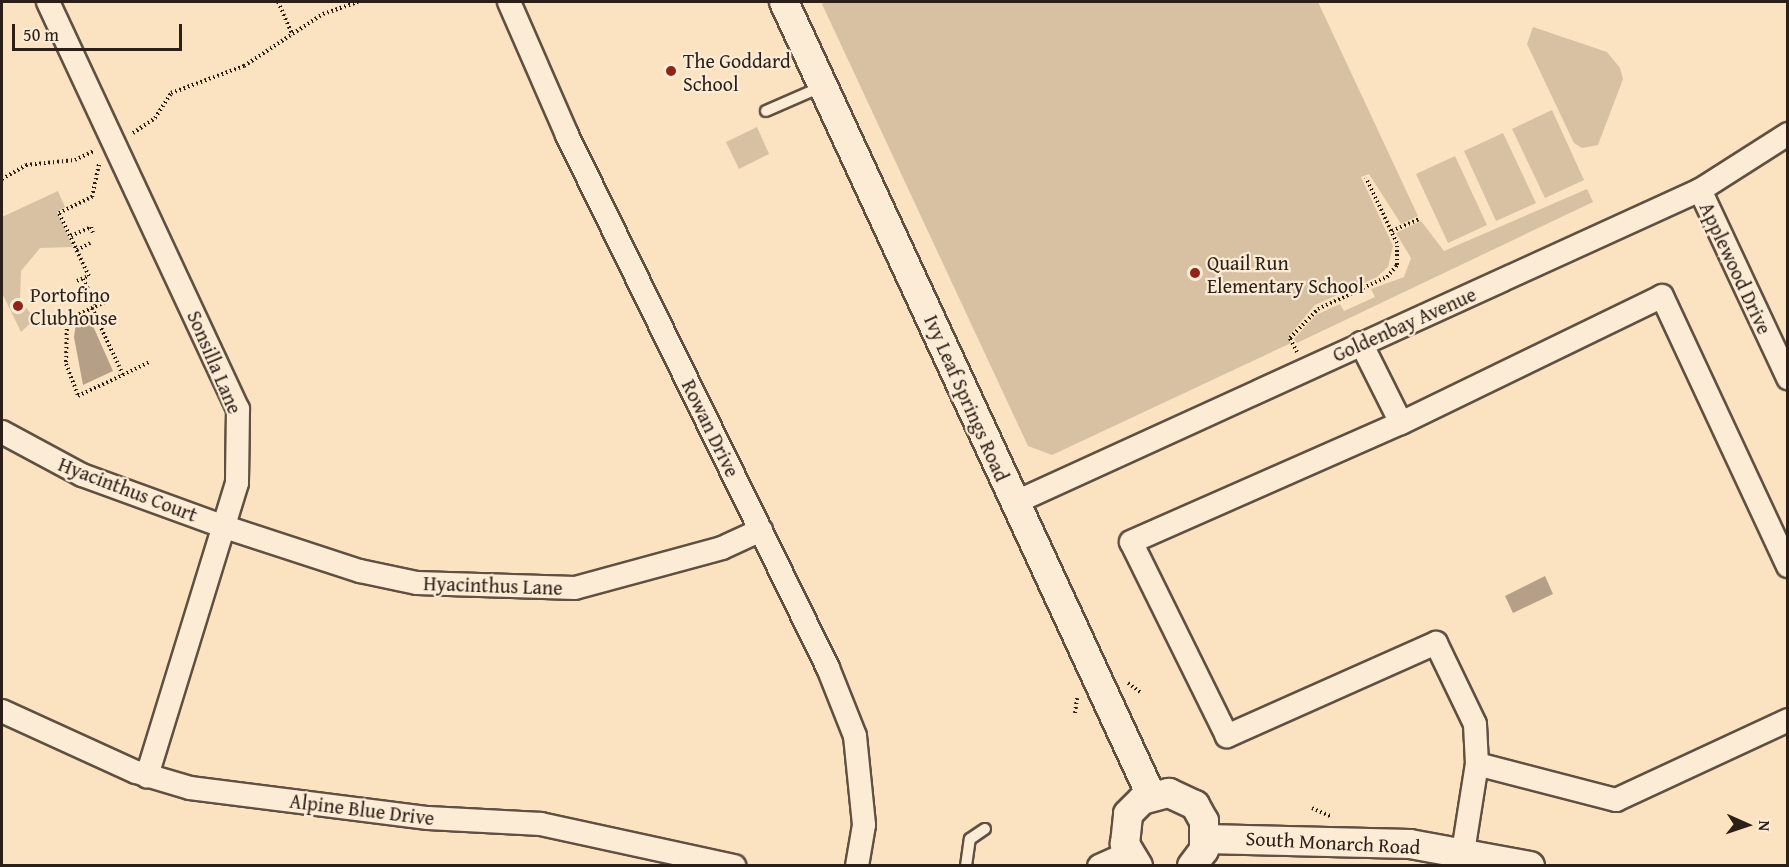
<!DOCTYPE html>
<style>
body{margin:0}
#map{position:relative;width:1789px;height:867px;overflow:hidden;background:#fbe2c0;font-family:"Gentium Book Plus",serif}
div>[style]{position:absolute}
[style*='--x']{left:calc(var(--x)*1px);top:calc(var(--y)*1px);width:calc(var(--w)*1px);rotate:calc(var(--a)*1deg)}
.green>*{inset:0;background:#d8c1a3}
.water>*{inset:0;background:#b5a087}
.path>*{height:4px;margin-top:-2px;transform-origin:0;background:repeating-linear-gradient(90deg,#2c1f18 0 1.5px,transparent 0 4.5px)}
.roads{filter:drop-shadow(2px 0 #605042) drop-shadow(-2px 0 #605042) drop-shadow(0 2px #605042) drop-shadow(0 -2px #605042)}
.service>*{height:10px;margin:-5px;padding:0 5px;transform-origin:5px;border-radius:5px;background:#fcecd6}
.minor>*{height:22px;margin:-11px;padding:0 11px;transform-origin:11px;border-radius:11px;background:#fcecd6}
.tertiary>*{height:28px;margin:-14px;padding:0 14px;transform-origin:14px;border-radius:14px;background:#fcecd6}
.dots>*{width:16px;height:16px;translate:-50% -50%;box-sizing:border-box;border:3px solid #fcecd6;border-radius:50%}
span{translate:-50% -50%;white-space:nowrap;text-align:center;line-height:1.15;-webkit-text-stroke:4.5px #fcecd6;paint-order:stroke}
.poi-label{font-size:20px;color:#2c1f18}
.left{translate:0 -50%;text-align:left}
.street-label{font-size:20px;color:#2c1f18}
.frame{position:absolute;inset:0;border:3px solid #2c1f18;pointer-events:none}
.north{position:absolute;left:1717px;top:795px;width:60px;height:60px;-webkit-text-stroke:4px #fcecd6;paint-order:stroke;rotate:93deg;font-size:16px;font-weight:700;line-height:24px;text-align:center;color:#2c1f18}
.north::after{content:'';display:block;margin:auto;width:21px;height:27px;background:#2c1f18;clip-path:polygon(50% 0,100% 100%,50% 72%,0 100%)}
.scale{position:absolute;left:12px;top:24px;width:170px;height:27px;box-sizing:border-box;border:3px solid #2c1f18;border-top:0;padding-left:8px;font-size:18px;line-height:21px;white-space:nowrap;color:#2c1f18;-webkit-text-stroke:4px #fcecd6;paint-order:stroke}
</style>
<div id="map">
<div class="green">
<i style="clip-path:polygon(826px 2px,1318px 2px,1418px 216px,1401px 224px,1369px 174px,1361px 177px,1393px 246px,1388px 267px,1377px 277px,1315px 305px,1288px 337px,1291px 343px,1052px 455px,1028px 446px,822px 4px)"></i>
<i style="clip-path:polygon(1533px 27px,1607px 52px,1620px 68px,1623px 79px,1598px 145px,1582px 148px,1574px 143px,1527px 44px)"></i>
<i style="clip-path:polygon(1552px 110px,1584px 180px,1545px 198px,1512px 129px)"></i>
<i style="clip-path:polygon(757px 127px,769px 154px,739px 169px,726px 142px)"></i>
<i style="clip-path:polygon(1503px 133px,1536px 203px,1496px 221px,1464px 151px)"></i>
<i style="clip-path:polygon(1455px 156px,1487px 225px,1448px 243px,1416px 174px)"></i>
<i style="clip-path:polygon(1587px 189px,1593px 202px,1297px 343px,1294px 339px,1316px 315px,1340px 304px,1344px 311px,1375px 297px,1371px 289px,1404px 277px,1411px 258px,1396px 233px,1421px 221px,1444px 251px)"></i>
<i style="clip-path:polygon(58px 191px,65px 207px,57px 212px,73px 247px,40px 248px,21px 271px,20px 300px,35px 319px,21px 332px,2px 293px,2px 217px)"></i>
</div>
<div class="water">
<i style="clip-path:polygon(89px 317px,113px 371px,83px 385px,74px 337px,76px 323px)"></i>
<i style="clip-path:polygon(1545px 576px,1553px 594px,1513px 613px,1505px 596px)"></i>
</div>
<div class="path">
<i style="--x:278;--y:2;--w:36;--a:66"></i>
<i style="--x:133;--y:133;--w:27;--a:-34"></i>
<i style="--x:155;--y:118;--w:30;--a:-57"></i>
<i style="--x:171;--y:93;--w:78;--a:-20.3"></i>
<i style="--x:244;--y:66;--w:95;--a:-33.4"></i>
<i style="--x:323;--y:14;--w:37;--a:-19"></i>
<i style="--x:2;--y:179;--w:28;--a:-30"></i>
<i style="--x:26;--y:165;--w:49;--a:-5.8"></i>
<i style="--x:75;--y:160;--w:21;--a:-25"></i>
<i style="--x:1392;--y:231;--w:30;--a:-24"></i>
<i style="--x:71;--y:236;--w:22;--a:-24"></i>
<i style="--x:91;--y:227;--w:6;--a:72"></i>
<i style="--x:77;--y:250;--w:15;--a:-28"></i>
<i style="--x:83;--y:279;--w:30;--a:64"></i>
<i style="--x:77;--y:281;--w:13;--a:-23"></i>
<i style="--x:89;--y:276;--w:70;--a:-115.5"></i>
<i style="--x:59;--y:213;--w:37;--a:-26"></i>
<i style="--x:92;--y:197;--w:35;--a:-78"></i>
<i style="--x:109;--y:300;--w:47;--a:154.5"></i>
<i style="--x:67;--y:320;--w:44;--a:91.3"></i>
<i style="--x:66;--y:364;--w:34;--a:69"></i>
<i style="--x:78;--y:396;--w:80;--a:-25.3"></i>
<i style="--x:92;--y:308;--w:74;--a:65.2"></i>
<i style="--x:1297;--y:352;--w:16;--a:-117"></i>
<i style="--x:1290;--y:338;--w:40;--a:-46"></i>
<i style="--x:1318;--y:309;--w:76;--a:-24.9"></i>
<i style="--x:1387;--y:277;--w:16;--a:-50"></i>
<i style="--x:1397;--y:265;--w:22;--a:-90"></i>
<i style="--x:1397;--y:243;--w:72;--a:-115.5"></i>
<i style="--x:1128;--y:683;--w:15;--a:37"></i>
<i style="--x:1075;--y:713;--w:15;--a:-82"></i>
<i style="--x:1312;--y:808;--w:20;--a:24"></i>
</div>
<div class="roads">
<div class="service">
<i style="--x:766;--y:111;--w:60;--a:-23.6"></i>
<i style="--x:966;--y:866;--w:27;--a:-82"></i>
<i style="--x:970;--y:839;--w:18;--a:-34"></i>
</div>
<div class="minor">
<i style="--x:48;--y:2;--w:449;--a:65"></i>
<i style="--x:238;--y:409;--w:74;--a:90.8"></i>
<i style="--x:237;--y:483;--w:307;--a:107.1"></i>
<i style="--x:509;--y:2;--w:145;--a:66.4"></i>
<i style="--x:567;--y:135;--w:593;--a:63.91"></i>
<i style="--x:828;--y:668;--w:73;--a:68.3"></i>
<i style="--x:855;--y:736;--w:89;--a:84.2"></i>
<i style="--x:864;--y:825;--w:42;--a:99.7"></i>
<i style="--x:1700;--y:190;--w:208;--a:64.9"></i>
<i style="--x:1361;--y:343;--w:89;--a:63.4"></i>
<i style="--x:2;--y:432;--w:91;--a:28.3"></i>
<i style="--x:82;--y:475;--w:152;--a:20"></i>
<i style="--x:225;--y:527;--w:142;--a:18.1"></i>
<i style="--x:360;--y:571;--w:58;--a:11.9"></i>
<i style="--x:417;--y:583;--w:158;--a:1.8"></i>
<i style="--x:575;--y:588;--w:152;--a:-15.2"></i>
<i style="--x:722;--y:548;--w:43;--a:-24.8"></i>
<i style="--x:1014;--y:503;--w:754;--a:-24.53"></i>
<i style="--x:1700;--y:190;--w:104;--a:-32.5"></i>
<i style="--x:2;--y:711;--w:147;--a:24.5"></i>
<i style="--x:136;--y:772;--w:56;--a:16.5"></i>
<i style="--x:190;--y:788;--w:240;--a:7.2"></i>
<i style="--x:428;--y:818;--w:113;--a:3"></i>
<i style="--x:541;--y:824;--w:198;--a:12.3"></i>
<i style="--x:1477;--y:764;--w:144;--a:14.5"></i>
<i style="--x:1616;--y:800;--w:190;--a:-24.9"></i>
<i style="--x:1463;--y:852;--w:89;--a:-81"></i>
<i style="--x:1477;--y:764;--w:40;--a:-92.9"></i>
<i style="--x:1475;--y:724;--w:90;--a:-115.7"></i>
<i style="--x:1436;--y:643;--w:229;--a:156"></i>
<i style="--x:1227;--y:736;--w:216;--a:-116.3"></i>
<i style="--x:1131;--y:542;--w:295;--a:-23.8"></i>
<i style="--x:1401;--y:423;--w:290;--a:-25.9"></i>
<i style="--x:1662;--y:296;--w:298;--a:65"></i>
<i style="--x:1099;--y:866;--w:32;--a:-24"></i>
</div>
<div class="tertiary">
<i style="--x:784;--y:2;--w:874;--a:65.17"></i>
<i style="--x:1206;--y:839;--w:204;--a:1.4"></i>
<i style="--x:1410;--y:844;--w:122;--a:10.4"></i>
<i style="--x:1138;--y:866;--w:26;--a:-121"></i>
<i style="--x:1125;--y:844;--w:30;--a:-84"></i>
<i style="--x:1128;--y:814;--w:20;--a:-45"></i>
<i style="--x:1142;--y:800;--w:28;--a:-15"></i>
<i style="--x:1169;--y:793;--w:29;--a:25"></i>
<i style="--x:1195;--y:805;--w:18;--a:61"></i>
<i style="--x:1204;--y:821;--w:29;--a:90"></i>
<i style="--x:1204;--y:850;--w:20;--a:127"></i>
</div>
</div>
<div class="dots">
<i style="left:671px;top:71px;background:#8f2418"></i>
<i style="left:1195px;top:273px;background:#8f2418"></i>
<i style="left:18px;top:306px;background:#8f2418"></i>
</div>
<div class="poi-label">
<span class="left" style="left:683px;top:72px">The Goddard<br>School</span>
<span class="left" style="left:1207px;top:274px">Quail Run<br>Elementary School</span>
<span class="left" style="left:30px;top:306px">Portofino<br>Clubhouse</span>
</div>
<div class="street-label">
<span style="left:1736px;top:268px;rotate:65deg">Applewood Drive</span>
<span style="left:1404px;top:324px;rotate:-24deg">Goldenbay Avenue</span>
<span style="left:215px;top:362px;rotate:67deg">Sonsilla Lane</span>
<span style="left:967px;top:398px;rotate:66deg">Ivy Leaf Springs Road</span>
<span style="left:711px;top:428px;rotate:64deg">Rowan Drive</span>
<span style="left:128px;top:489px;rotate:21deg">Hyacinthus Court</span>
<span style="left:493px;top:585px;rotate:2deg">Hyacinthus Lane</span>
<span style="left:362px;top:809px;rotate:7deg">Alpine Blue Drive</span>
<span style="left:1333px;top:842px;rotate:3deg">South Monarch Road</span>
</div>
<div class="frame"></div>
<div class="north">N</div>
<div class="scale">50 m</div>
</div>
